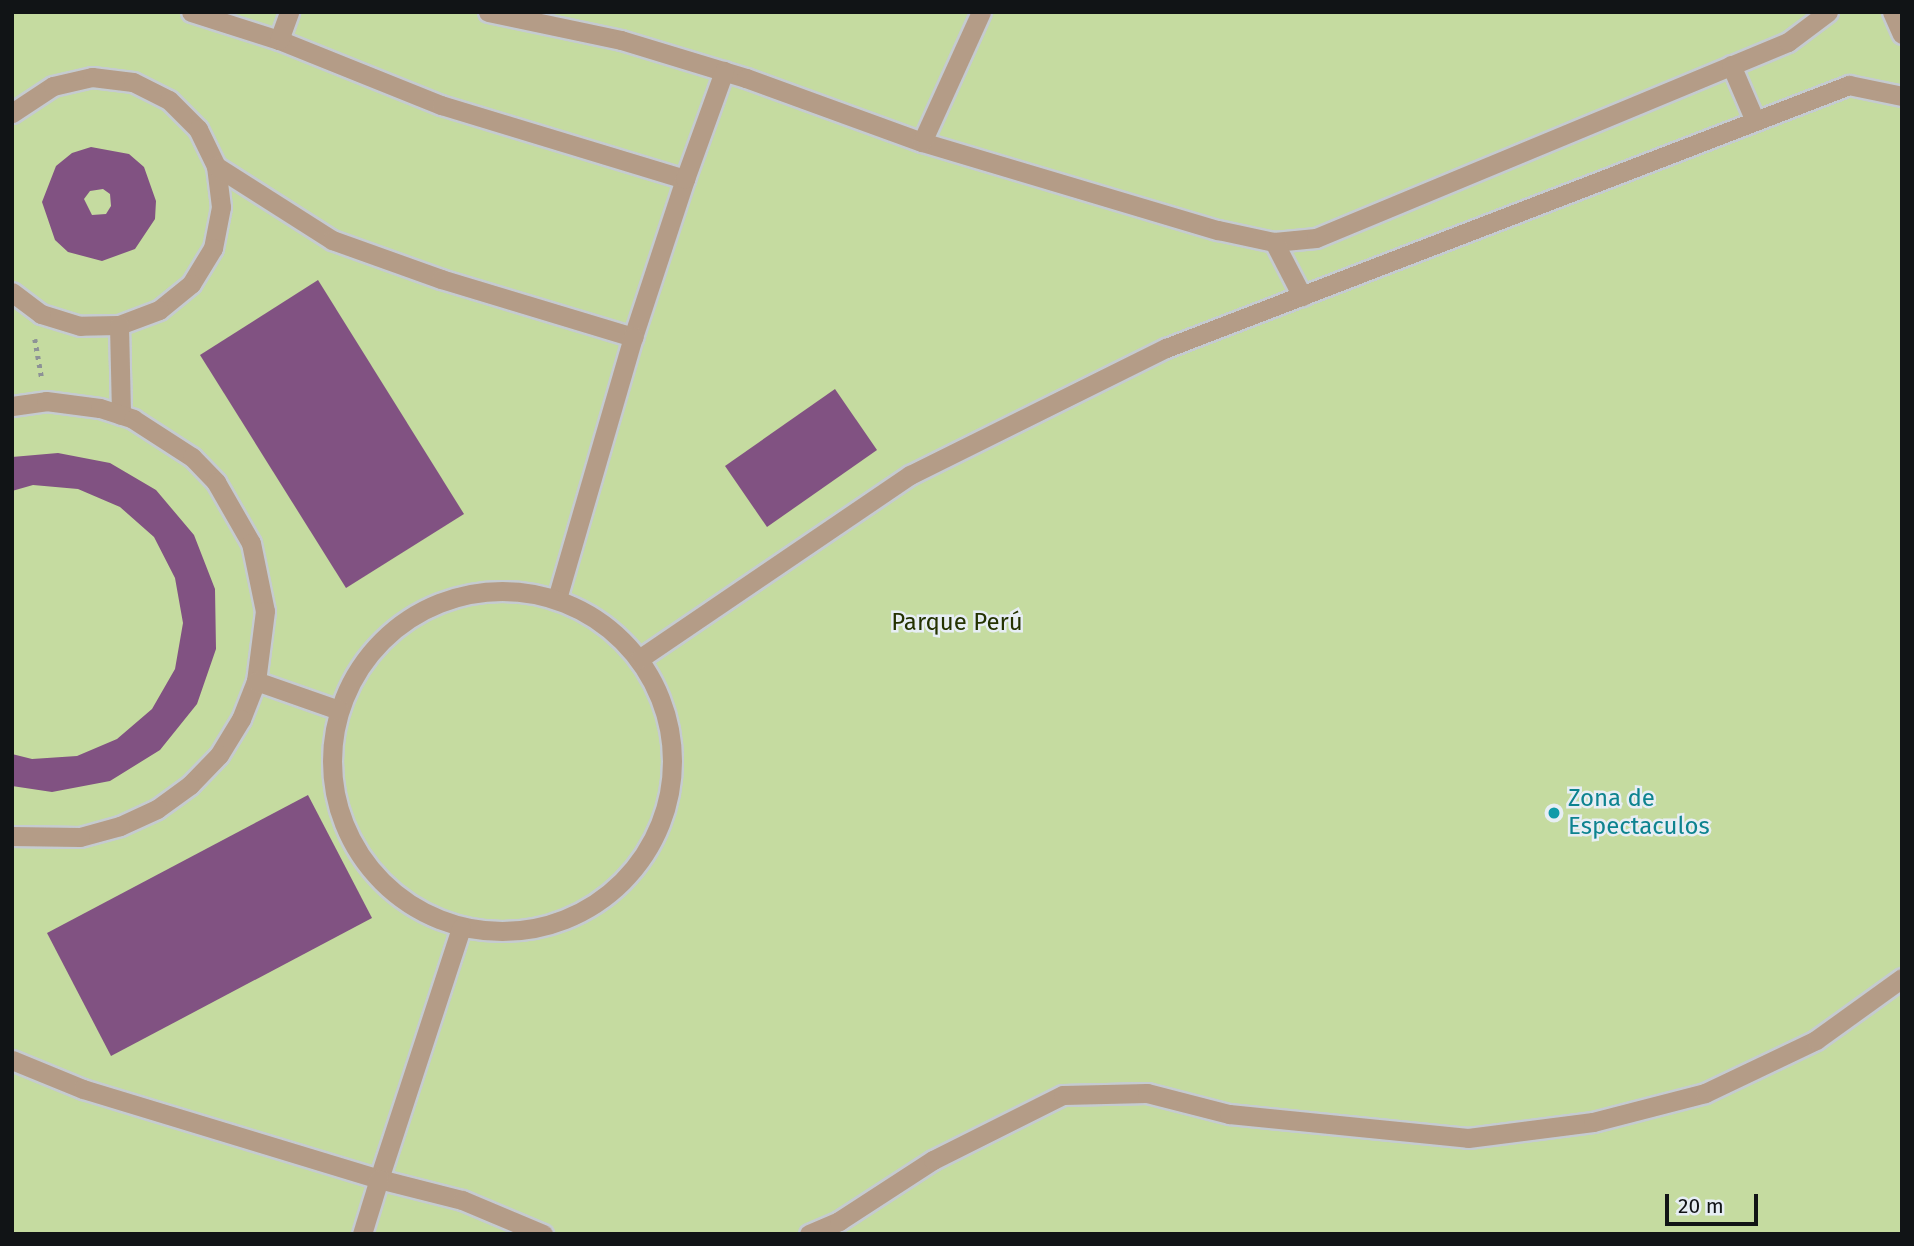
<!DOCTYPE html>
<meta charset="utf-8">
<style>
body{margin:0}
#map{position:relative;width:1914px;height:1246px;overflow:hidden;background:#e7eef4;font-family:"Fira Sans",sans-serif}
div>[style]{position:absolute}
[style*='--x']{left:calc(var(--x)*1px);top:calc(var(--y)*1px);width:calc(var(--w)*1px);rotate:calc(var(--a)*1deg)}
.green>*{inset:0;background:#c5dba0}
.building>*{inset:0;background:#815282}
.path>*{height:4.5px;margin-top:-2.25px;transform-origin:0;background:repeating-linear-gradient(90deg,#8d9296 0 3.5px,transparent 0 8.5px)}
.roads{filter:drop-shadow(2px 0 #c5cbd0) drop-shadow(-2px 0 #c5cbd0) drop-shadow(0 2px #c5cbd0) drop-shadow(0 -2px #c5cbd0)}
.service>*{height:19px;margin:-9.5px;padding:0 9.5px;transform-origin:9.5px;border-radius:9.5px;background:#b49c87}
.service>.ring{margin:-9.5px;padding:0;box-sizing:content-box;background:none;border:19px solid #b49c87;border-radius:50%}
.dots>*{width:19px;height:19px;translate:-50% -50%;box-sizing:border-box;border:4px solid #e7eef4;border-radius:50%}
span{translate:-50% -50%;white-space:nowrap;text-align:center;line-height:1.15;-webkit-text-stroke:5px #e7eef4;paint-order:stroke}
.park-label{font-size:24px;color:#243200}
.culture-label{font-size:24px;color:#0d838f}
.left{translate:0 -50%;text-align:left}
.frame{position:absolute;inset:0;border:14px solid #111416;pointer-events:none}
.scale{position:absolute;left:1665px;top:1194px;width:93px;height:32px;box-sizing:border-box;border:4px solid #111416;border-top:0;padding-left:9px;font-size:21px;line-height:24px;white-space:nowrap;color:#111416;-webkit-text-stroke:5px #e7eef4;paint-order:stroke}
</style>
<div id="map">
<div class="green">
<i style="clip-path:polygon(12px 12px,1902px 12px,1902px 1234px,12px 1234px)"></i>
</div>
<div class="building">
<i style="clip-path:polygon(evenodd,91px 147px,129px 154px,144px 167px,156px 201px,155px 219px,135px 249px,102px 261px,68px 252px,55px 240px,42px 202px,56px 166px,72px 153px,91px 147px,103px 189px,110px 194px,111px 206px,106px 214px,92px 215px,84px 199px,90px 191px,103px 189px)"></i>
<i style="clip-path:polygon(318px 280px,464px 514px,346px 588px,200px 355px)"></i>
<i style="clip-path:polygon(835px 389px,877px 450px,767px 527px,725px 466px)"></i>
<i style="clip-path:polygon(58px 453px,110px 463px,156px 490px,194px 535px,215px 589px,216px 649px,197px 704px,160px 750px,110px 781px,52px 792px,12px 786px,12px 754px,32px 759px,77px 756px,117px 739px,152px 709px,175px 669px,183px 623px,175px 578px,154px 537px,120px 507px,78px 489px,33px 485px,12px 491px,12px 457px)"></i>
<i style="clip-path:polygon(308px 795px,372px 918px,111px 1056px,47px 933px)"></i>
</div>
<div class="path">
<i style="--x:35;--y:339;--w:41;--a:80.1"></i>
</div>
<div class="roads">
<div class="service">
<i style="--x:191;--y:12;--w:92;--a:17.7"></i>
<i style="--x:279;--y:40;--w:175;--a:21.9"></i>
<i style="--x:441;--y:105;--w:255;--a:16.9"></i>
<i style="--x:685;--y:179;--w:166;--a:108.2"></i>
<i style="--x:488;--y:12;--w:136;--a:11.9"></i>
<i style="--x:621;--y:40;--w:131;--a:16.9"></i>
<i style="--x:746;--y:78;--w:187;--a:20"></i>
<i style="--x:922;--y:142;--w:309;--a:16.6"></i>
<i style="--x:1218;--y:230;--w:57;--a:12.1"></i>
<i style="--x:1274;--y:242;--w:42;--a:-5.4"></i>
<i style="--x:1316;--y:238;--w:511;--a:-22.55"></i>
<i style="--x:1788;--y:42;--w:50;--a:-36.9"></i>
<i style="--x:1892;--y:12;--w:24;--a:66"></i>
<i style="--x:279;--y:40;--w:30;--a:-70"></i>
<i style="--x:1731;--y:65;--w:61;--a:66.8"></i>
<i style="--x:12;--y:113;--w:49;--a:-33.4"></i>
<i style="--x:53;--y:86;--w:40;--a:-13"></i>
<i style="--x:92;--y:77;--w:41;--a:7"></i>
<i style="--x:133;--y:82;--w:40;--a:26.6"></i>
<i style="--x:169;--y:100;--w:41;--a:45"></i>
<i style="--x:198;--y:129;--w:41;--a:64.1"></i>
<i style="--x:216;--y:166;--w:41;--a:83"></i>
<i style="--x:221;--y:207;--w:42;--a:101"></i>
<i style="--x:213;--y:248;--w:42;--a:121.4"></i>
<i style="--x:191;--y:284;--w:41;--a:140.9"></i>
<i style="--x:159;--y:310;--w:43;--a:159.4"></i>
<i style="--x:119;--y:325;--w:39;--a:179"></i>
<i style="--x:80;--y:326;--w:41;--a:-162.9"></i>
<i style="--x:41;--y:314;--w:36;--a:-143"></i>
<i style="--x:922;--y:142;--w:143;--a:-65.6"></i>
<i style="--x:216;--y:166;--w:138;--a:32.5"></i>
<i style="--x:332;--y:240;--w:116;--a:19.7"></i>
<i style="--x:441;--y:279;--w:201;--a:16.8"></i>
<i style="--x:633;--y:337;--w:272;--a:106.2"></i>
<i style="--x:685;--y:179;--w:115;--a:-70.1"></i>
<i style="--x:1274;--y:242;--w:61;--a:62.6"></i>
<i style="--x:119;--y:325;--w:90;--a:88.7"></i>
<i style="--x:12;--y:406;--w:34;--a:-8"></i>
<i style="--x:46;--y:401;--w:54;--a:7.4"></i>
<i style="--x:100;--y:408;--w:35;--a:18"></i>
<i style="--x:133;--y:419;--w:70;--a:32.8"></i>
<i style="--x:192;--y:457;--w:35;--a:46"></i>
<i style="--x:216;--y:482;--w:70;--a:60.2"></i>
<i style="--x:251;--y:543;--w:69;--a:78.4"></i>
<i style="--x:265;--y:611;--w:71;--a:97.3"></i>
<i style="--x:256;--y:681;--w:41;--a:111.5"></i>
<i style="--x:241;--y:719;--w:42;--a:121.4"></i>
<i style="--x:219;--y:755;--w:42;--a:134"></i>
<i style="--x:190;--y:785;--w:41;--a:144"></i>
<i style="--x:157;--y:809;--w:41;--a:155.3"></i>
<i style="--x:120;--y:826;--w:41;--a:164.6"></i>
<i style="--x:80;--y:837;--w:68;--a:-179.2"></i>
<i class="ring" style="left:332px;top:591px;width:321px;height:321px"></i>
<i style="--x:639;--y:659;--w:328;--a:-34.2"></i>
<i style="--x:910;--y:475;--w:286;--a:-26.4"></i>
<i style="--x:1166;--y:348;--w:732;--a:-21.06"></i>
<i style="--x:1849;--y:85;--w:54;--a:11.7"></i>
<i style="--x:256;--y:681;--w:88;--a:19.3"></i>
<i style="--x:461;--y:928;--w:264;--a:108.1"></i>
<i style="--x:379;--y:1179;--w:86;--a:14.2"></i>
<i style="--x:462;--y:1200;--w:88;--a:22.8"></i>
<i style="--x:12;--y:1060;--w:77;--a:22.2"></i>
<i style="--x:83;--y:1089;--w:309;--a:16.9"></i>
<i style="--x:379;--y:1179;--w:58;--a:107.2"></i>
<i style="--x:809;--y:1234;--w:33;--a:-23"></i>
<i style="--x:839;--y:1221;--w:112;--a:-33"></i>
<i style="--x:933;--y:1160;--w:145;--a:-26.6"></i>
<i style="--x:1063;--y:1095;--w:84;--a:-1.4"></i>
<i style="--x:1147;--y:1093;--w:85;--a:14.4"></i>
<i style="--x:1229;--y:1114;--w:240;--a:5.7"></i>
<i style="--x:1468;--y:1138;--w:126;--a:-7.3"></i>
<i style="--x:1593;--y:1122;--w:116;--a:-14.5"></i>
<i style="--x:1705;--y:1093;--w:123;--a:-25.5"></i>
<i style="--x:1816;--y:1040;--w:106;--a:-35.8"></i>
</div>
</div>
<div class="dots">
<i style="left:1554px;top:813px;background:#0f9aa8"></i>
</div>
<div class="park-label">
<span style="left:957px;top:623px">Parque Perú</span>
</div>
<div class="culture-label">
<span class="left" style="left:1568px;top:813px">Zona de<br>Espectaculos</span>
</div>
<div class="frame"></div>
<div class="scale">20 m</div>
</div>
